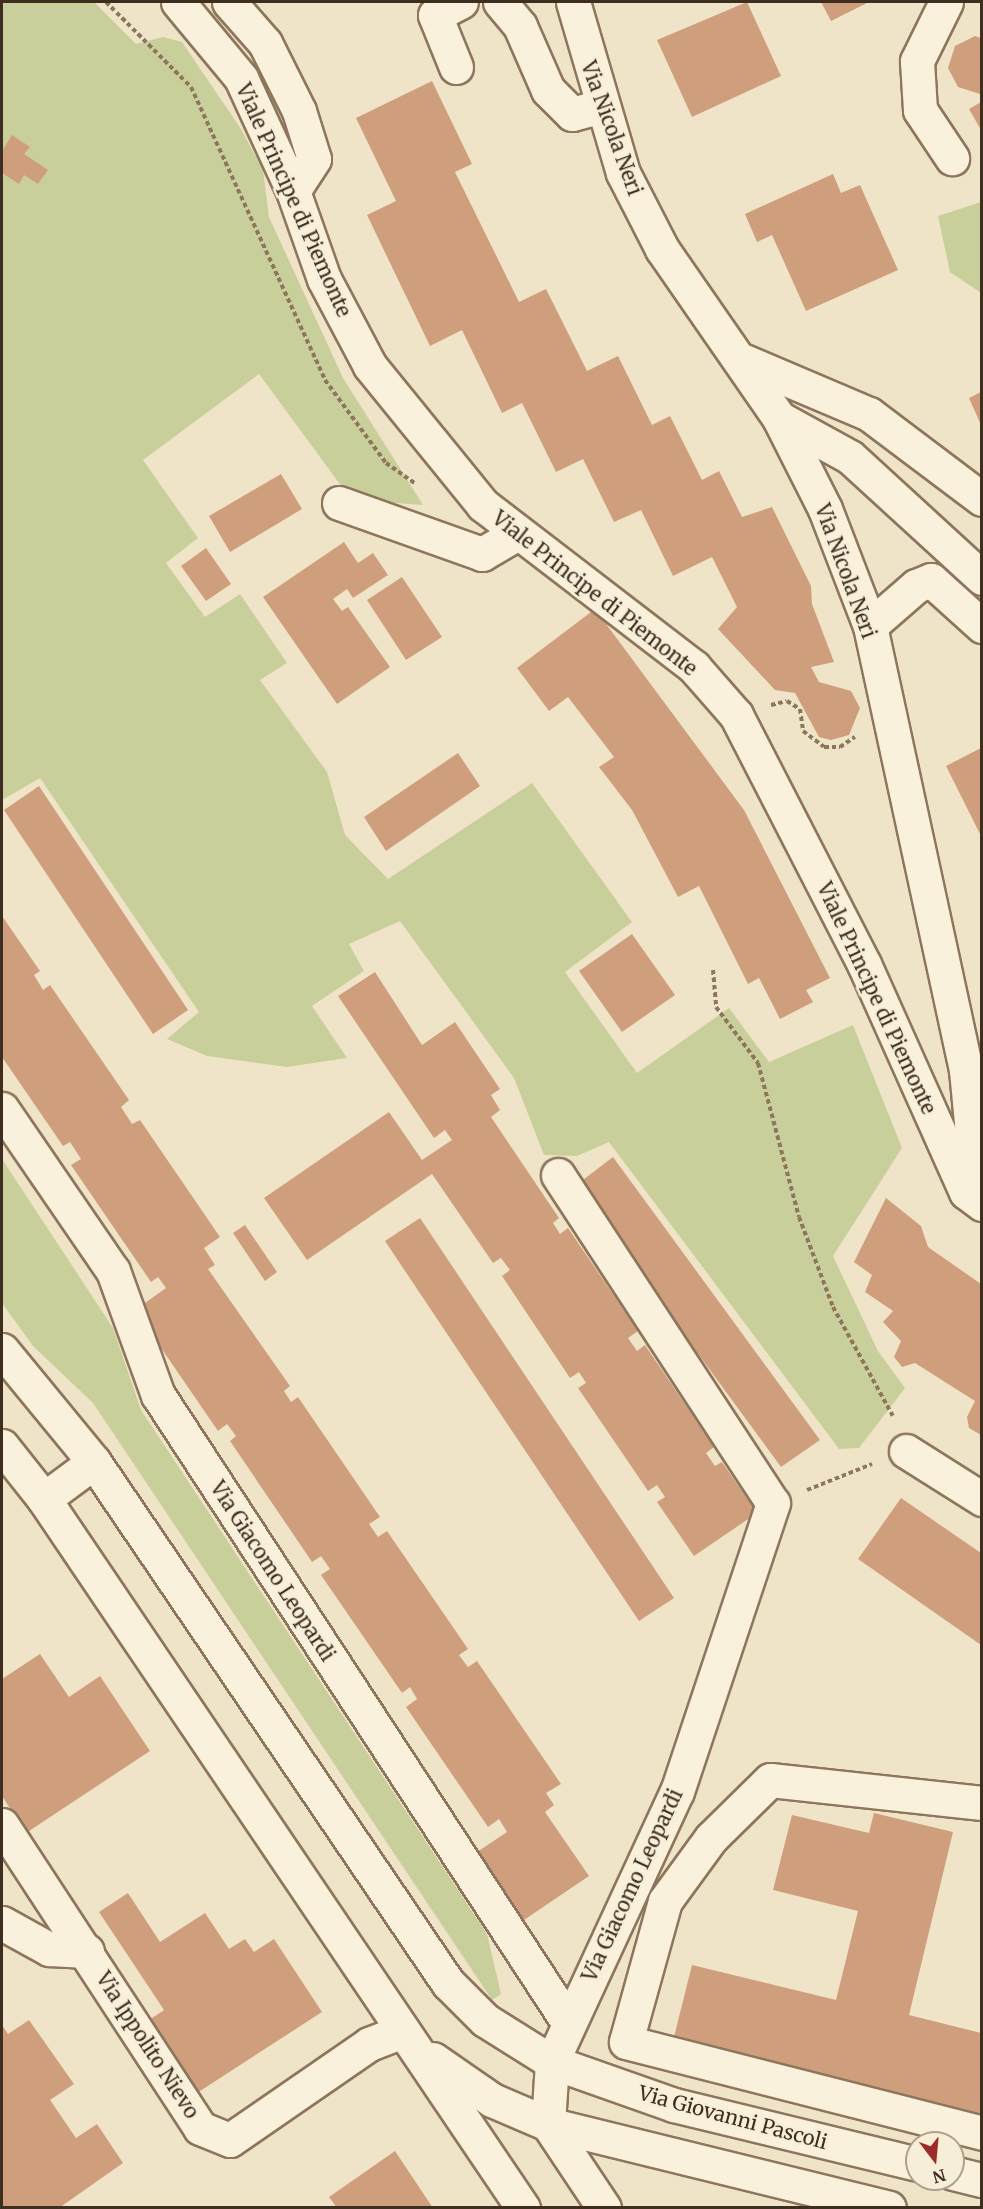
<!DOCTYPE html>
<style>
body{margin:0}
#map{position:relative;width:983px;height:2209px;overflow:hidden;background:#f0e4c8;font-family:Merriweather,serif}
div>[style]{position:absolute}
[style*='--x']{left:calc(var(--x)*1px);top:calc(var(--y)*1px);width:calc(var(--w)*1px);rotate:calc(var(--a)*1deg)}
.green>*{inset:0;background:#c9cf9b}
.building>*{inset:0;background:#cf9f7d}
.path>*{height:4px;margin-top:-2px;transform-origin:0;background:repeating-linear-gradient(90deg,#8d765c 0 4.5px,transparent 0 7.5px)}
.roads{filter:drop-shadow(2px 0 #8d765c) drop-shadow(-2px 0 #8d765c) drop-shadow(0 2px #8d765c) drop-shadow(0 -2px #8d765c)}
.minor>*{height:33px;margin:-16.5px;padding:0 16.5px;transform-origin:16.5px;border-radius:16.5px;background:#faf1dc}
span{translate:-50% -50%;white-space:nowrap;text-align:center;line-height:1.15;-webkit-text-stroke:5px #f7eed8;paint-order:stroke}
.street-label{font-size:20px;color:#3d2e20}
.frame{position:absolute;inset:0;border:3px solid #3d2e20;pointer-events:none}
.north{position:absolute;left:905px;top:2131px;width:60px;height:60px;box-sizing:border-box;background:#f7eed8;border:2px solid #ada18e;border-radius:50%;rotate:164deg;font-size:16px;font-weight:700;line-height:24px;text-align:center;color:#3d2e20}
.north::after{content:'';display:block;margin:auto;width:21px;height:27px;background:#9e2a2b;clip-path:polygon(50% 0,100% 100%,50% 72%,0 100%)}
</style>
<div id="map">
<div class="green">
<i style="clip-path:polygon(2px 2px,94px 2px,136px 44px,163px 37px,182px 42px,241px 129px,263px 170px,269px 217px,343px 378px,423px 505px,368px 501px,342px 487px,259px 374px,143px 460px,198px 538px,166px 563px,205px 617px,240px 594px,287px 663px,260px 680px,327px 772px,345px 835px,388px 879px,532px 783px,632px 922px,565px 972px,637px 1073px,729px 1008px,769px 1062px,853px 1025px,902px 1148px,833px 1256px,878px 1351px,905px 1388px,859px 1448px,839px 1449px,609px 1142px,577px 1156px,544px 1155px,514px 1078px,400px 921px,349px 944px,364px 971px,312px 1006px,347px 1058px,287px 1067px,207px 1056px,167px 1039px,199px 1012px,40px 778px,2px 800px)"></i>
<i style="clip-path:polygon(981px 202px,982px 202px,981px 293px,950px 272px,938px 216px)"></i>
<i style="clip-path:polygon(2px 1159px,113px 1328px,141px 1410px,487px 1934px,501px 1994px,492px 2000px,93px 1403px,33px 1346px,2px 1303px)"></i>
</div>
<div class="building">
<i style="clip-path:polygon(747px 2px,781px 76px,692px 117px,657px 40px)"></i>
<i style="clip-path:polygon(821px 2px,869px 2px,831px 21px)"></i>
<i style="clip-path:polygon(975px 36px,981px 38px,980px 94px,958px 87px,948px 68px,955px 46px)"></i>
<i style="clip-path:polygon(432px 81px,472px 164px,455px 172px,519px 302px,546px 289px,587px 371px,618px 356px,652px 425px,670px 416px,702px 480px,719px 471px,742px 517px,772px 507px,811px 586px,812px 604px,834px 662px,811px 667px,819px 682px,851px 691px,860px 708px,849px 735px,831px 740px,819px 737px,795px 693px,775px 690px,718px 629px,737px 607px,712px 557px,673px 576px,641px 510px,614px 522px,583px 459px,556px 472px,522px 403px,502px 413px,462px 330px,430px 346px,367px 215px,396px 201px,356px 118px)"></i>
<i style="clip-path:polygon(981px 102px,981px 130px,969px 109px)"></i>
<i style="clip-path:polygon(12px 135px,30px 147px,24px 154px,48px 170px,38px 184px,24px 175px,19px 184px,2px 173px,2px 151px)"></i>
<i style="clip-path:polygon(833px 174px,841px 193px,860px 185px,898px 270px,806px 311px,772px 235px,757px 242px,745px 214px)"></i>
<i style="clip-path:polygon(981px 392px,981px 425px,969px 398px)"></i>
<i style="clip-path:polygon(281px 474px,302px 509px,230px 552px,209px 516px)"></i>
<i style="clip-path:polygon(344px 542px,358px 563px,373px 553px,388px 575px,353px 598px,347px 589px,333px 599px,342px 611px,348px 607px,390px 667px,337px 704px,263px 597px)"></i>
<i style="clip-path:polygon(206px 548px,231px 584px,206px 601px,181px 566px)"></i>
<i style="clip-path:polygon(402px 577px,442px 637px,406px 660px,367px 600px)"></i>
<i style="clip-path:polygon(595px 609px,744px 810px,830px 978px,806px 990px,813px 1002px,780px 1019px,759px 978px,748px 984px,699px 886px,678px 897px,632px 810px,599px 767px,614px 757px,568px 697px,549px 711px,517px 668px)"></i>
<i style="clip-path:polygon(981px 748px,981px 836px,946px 766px)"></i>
<i style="clip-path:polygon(458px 753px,480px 786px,386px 851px,364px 817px)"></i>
<i style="clip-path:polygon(39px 786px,188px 1010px,153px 1034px,4px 810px)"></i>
<i style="clip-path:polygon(2px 916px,40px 971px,34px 975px,43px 990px,50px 985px,129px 1100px,121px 1107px,132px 1124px,140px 1120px,220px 1237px,204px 1248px,215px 1265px,208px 1269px,290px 1386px,284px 1391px,291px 1402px,298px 1397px,380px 1517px,369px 1524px,378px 1537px,387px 1531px,468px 1649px,459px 1655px,468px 1667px,477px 1661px,561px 1784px,546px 1793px,554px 1805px,545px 1812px,589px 1876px,524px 1920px,477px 1852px,507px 1832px,499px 1819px,488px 1827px,406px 1707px,417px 1699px,410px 1687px,402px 1693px,321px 1575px,330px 1569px,321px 1556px,312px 1562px,230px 1441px,236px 1436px,227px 1424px,218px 1431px,135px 1310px,166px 1288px,158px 1277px,151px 1282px,71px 1165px,81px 1159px,70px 1142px,63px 1146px,2px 1057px)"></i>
<i style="clip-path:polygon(632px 934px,675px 995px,622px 1032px,579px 971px)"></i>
<i style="clip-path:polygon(375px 972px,422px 1045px,455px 1022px,500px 1089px,491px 1095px,500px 1110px,491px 1117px,559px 1218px,553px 1223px,560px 1234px,568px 1228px,638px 1331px,628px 1338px,637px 1351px,645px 1345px,714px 1447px,706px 1453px,715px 1466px,722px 1462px,757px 1513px,694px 1556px,657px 1502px,665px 1497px,657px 1485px,648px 1491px,578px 1388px,586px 1383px,579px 1372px,570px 1378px,502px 1276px,510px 1270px,501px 1258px,493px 1263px,432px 1174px,307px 1260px,264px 1198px,389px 1112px,422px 1160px,452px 1140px,445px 1130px,434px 1138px,338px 996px)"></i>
<i style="clip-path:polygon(613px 1157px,820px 1440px,781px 1467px,575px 1186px)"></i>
<i style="clip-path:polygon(886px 1198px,921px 1226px,928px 1247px,981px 1284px,981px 1435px,969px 1428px,967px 1417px,975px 1401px,915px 1363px,902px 1367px,894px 1357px,901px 1341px,883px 1322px,893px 1311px,865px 1292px,872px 1275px,854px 1262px)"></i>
<i style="clip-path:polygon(420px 1218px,674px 1598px,639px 1621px,385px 1241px)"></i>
<i style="clip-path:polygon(245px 1225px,277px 1272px,265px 1281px,233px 1233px)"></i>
<i style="clip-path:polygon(901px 1498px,981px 1553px,981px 1645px,858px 1559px)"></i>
<i style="clip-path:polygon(40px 1654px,69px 1697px,100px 1676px,150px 1751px,26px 1833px,2px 1796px,2px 1679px)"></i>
<i style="clip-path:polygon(874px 1813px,953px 1832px,909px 2015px,981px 2033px,981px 2115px,673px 2041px,692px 1965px,836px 2000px,858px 1911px,773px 1890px,792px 1815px,869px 1833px)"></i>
<i style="clip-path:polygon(128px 1893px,160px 1942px,205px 1913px,229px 1949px,245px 1939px,254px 1952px,274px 1939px,322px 2012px,197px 2093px,149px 2020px,164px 2010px,99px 1912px)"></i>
<i style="clip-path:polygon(29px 2020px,74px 2084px,50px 2100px,76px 2138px,97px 2124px,123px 2163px,59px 2208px,2px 2208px,2px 2025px,8px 2034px)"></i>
<i style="clip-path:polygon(395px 2151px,433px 2208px,337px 2208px,329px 2197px)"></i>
</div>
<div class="path">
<i style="--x:106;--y:2;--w:120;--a:45"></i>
<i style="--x:191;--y:87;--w:322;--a:65.4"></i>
<i style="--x:325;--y:380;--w:103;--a:53.7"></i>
<i style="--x:386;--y:463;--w:35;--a:35"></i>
<i style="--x:771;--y:705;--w:16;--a:-14"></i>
<i style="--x:787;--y:701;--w:15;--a:32"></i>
<i style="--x:800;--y:709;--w:22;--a:82"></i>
<i style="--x:803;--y:731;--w:26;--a:37"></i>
<i style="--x:824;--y:747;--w:16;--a:0"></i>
<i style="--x:840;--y:747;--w:18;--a:-34"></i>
<i style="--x:713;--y:970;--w:37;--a:85"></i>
<i style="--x:716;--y:1007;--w:70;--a:53.1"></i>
<i style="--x:758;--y:1063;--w:159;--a:75.1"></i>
<i style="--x:799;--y:1217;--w:96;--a:69.3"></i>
<i style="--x:833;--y:1307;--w:124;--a:61.2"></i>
<i style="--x:807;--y:1490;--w:70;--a:-21.8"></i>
</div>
<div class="roads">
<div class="minor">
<i style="--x:178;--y:2;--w:99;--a:50.3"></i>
<i style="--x:241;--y:78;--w:124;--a:65.3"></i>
<i style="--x:293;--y:191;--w:93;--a:70.6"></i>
<i style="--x:324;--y:279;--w:98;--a:62.1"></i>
<i style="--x:370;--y:366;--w:179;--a:50.9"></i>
<i style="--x:483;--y:505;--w:266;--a:37.5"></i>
<i style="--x:694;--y:667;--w:64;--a:48.8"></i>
<i style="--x:736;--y:715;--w:280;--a:62.8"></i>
<i style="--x:864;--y:964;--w:250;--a:65.9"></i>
<i style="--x:966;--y:1192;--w:20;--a:37"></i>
<i style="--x:229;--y:2;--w:55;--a:48.7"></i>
<i style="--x:265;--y:43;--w:76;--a:63.4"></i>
<i style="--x:299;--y:111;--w:50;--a:72.6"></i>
<i style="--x:314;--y:159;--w:38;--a:123"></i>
<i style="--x:500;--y:2;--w:31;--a:50"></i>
<i style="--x:520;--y:26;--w:70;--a:66.4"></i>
<i style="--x:548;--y:90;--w:34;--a:45"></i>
<i style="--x:572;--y:114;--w:31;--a:-15"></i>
<i style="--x:573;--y:2;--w:178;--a:73.7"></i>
<i style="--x:623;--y:173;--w:85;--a:62.8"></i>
<i style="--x:662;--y:249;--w:206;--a:55.3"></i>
<i style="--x:779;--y:418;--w:102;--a:63.2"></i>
<i style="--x:825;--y:509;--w:125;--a:69"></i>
<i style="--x:870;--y:626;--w:454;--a:77.8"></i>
<i style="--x:966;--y:1070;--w:64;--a:84.6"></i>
<i style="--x:972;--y:1134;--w:56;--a:96.1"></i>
<i style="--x:946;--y:2;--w:66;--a:116.2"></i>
<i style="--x:917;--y:61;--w:49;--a:86.5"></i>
<i style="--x:920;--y:110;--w:58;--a:56.3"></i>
<i style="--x:456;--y:67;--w:56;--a:-112"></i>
<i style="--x:435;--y:15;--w:29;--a:-27"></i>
<i style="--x:744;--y:361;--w:136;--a:23"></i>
<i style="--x:869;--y:414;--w:141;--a:37"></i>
<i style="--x:779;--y:418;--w:81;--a:28.8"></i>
<i style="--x:850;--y:457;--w:179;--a:42.5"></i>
<i style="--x:339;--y:503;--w:152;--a:19.6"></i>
<i style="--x:482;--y:554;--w:42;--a:-30.3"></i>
<i style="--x:870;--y:626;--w:61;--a:-41"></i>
<i style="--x:916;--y:586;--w:16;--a:-22"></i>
<i style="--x:931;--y:580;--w:69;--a:42"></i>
<i style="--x:2;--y:1109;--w:196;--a:55.6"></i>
<i style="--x:113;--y:1271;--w:132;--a:70.1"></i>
<i style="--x:158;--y:1395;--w:749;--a:56.82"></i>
<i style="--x:558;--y:1175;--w:392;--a:56.8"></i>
<i style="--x:773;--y:1503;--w:304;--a:108.4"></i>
<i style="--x:677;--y:1791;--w:298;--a:114.8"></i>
<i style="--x:552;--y:2062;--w:62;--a:93.7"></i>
<i style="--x:548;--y:2124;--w:101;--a:56.3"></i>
<i style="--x:2;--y:1350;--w:145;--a:50.6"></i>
<i style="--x:94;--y:1462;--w:630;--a:55.81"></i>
<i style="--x:448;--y:1983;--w:52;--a:45"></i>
<i style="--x:485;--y:2020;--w:79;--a:32.1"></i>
<i style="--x:552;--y:2062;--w:129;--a:19.4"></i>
<i style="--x:674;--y:2105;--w:250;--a:13.6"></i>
<i style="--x:2;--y:1446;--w:68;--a:51.6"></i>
<i style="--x:44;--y:1499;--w:856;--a:55.96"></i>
<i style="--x:906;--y:1451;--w:90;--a:32.3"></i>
<i style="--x:44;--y:1499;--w:62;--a:-36.5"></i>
<i style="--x:982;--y:1803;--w:213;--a:-173.8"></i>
<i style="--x:770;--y:1780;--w:83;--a:135.5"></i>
<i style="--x:711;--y:1838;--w:78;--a:126.1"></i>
<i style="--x:665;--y:1901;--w:146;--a:105.5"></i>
<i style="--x:626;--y:2042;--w:367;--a:14.3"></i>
<i style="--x:2;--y:1825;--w:362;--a:56.8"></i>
<i style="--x:200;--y:2128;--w:32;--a:22"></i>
<i style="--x:230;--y:2140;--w:169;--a:-34.6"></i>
<i style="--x:369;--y:2044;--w:36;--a:-21"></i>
<i style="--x:2;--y:1923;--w:54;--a:29"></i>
<i style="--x:49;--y:1949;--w:38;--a:3"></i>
<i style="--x:433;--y:2059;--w:72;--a:34.8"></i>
<i style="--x:492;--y:2100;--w:61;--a:23.2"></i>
<i style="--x:548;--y:2124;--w:351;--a:13.8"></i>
<i style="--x:953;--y:2173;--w:30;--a:14"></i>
</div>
</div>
<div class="street-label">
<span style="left:612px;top:128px;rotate:70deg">Via Nicola Neri</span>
<span style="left:294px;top:200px;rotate:66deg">Viale Principe di Piemonte</span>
<span style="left:846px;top:571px;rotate:70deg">Via Nicola Neri</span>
<span style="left:595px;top:593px;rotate:38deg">Viale Principe di Piemonte</span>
<span style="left:877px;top:998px;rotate:65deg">Viale Principe di Piemonte</span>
<span style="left:273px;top:1571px;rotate:57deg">Via Giacomo Leopardi</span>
<span style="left:632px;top:1885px;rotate:-65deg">Via Giacomo Leopardi</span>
<span style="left:148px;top:2045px;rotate:57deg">Via Ippolito Nievo</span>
<span style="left:733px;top:2117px;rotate:15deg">Via Giovanni Pascoli</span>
</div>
<div class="frame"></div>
<div class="north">N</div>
</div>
